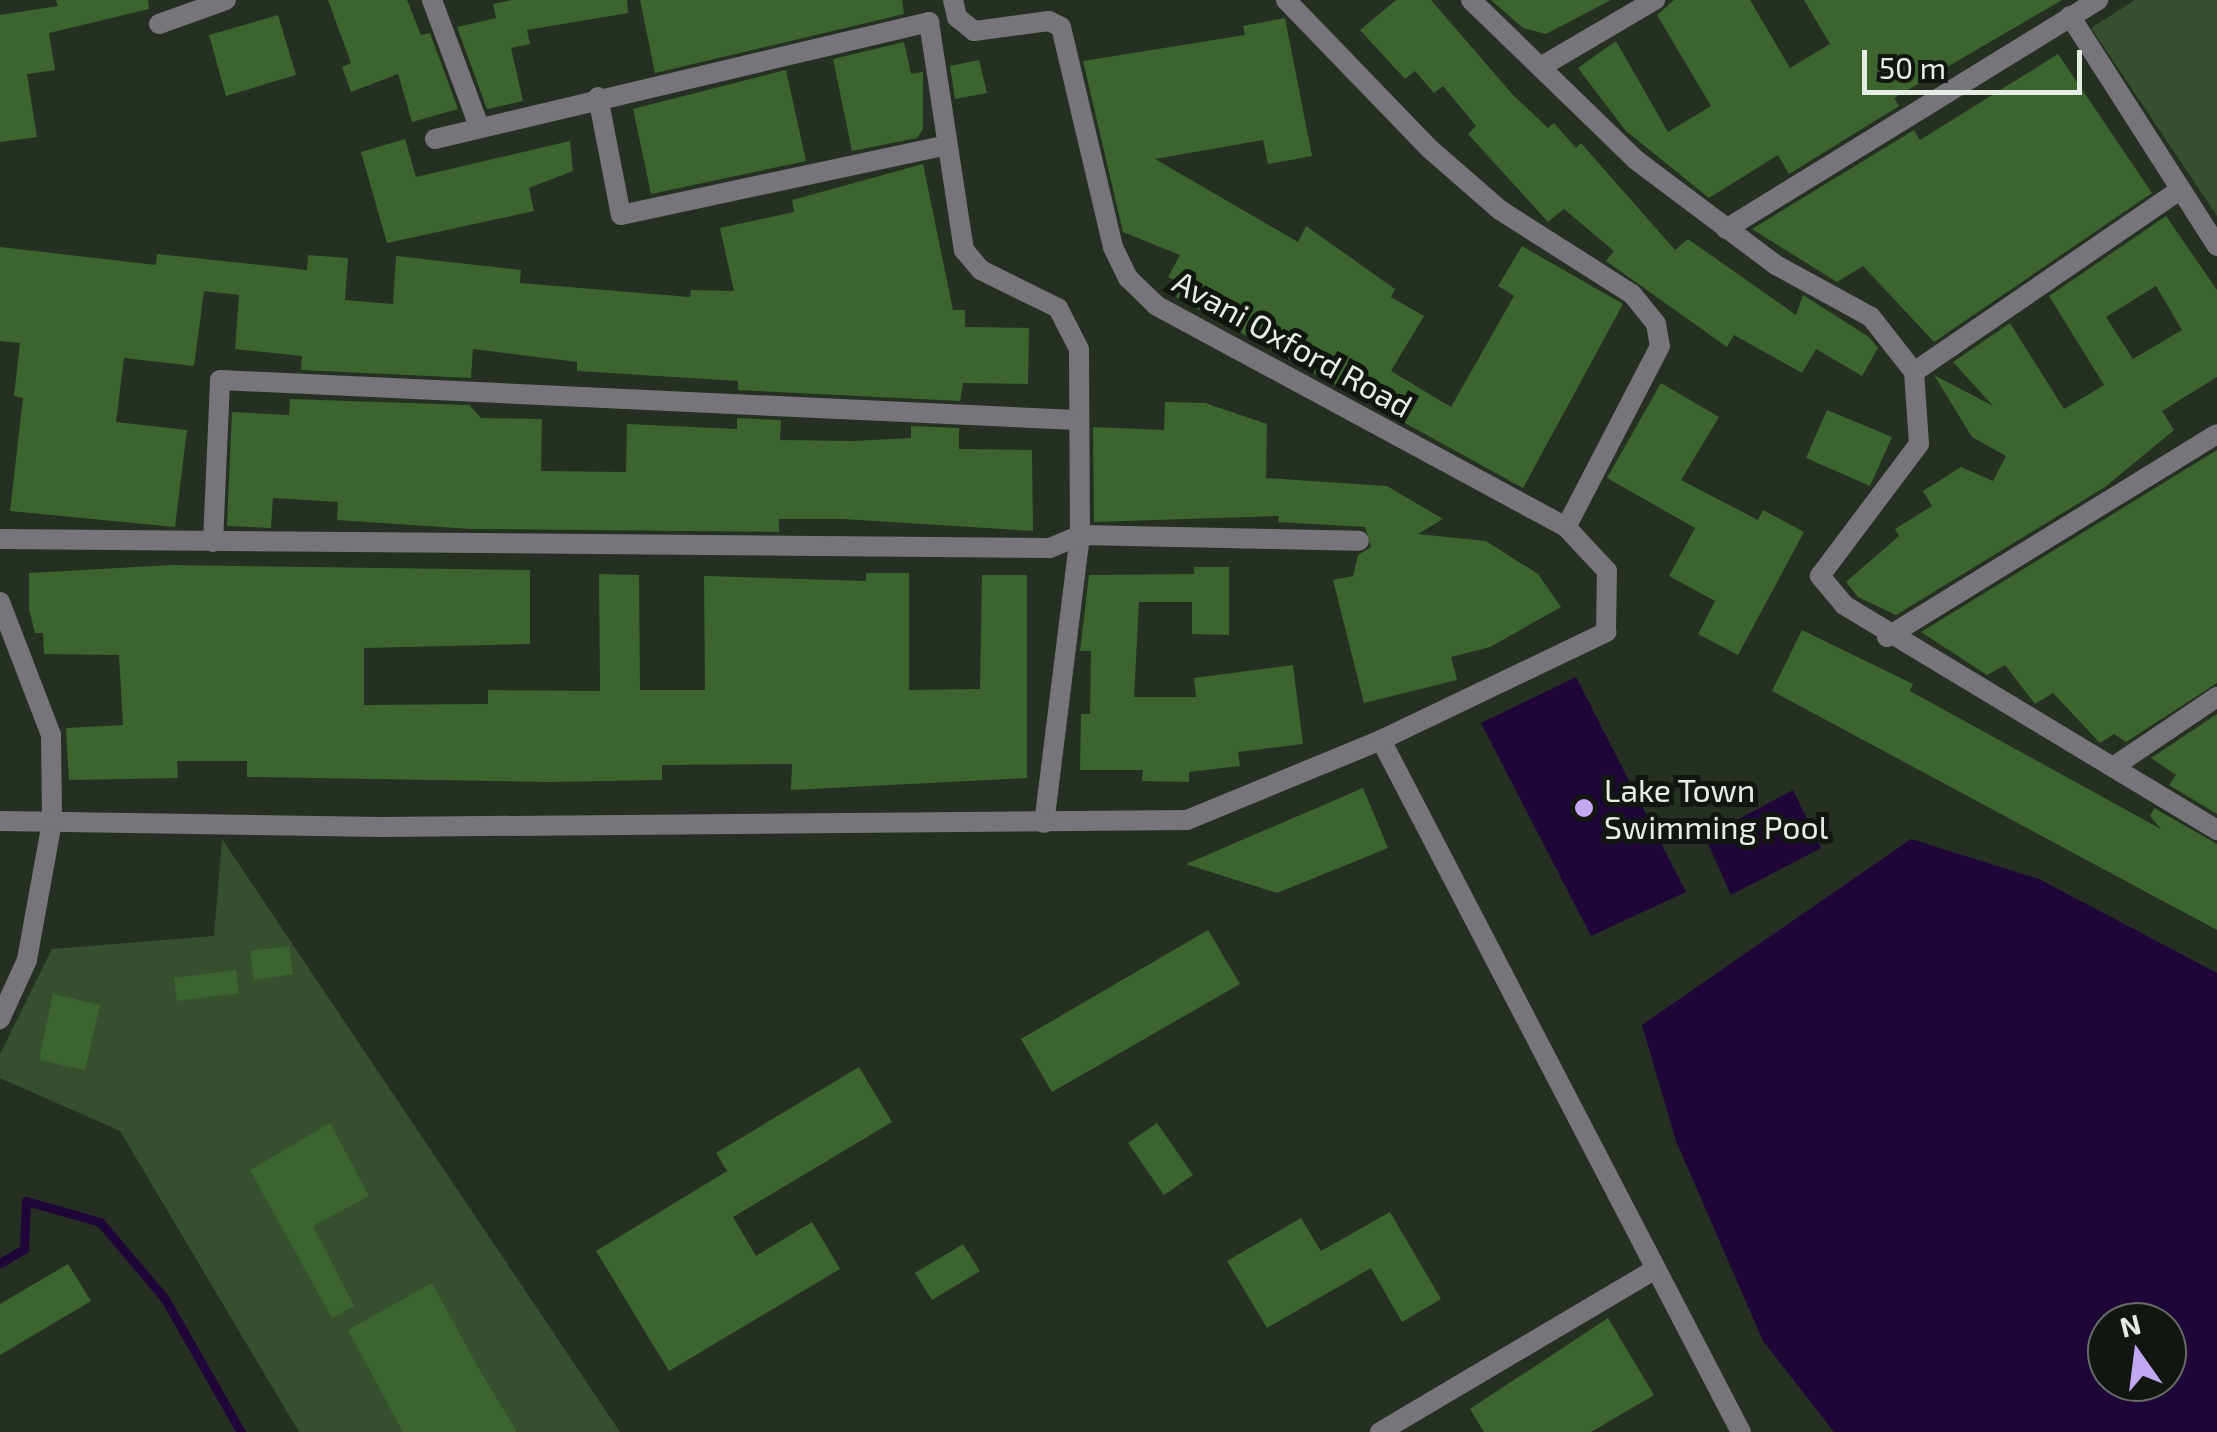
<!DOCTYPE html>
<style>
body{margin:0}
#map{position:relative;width:2217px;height:1432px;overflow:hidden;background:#253022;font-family:"Exo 2",sans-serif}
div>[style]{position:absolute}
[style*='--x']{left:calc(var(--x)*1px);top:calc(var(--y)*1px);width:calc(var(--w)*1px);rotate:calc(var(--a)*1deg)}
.green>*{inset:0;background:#364f2f}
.water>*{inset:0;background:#1f0639}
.stream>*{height:9px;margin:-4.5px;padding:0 4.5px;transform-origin:4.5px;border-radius:4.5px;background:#1f0639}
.building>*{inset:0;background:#3b642f}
.street>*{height:20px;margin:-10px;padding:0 10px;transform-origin:10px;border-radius:10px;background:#77747c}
.dots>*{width:28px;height:28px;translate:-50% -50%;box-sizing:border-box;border:5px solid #121610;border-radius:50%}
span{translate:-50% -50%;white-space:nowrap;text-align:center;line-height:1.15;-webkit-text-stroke:10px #121610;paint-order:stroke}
.street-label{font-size:32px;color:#e6ede4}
.poi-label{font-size:32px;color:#e6ede4}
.left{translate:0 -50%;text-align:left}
.north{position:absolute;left:2087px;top:1302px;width:100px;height:100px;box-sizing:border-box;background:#121610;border:2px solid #676c65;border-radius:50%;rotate:346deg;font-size:28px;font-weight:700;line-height:40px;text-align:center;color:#e6ede4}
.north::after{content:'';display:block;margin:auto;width:35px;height:45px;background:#c2a7f2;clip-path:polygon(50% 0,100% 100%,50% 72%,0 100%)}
.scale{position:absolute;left:1862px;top:50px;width:220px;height:45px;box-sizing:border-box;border:5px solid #e6ede4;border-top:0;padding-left:12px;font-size:30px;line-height:35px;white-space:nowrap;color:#e6ede4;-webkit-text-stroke:8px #121610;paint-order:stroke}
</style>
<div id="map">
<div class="green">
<i style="clip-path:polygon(2135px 0,2217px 0,2217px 216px,2091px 28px)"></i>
<i style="clip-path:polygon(222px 839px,620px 1432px,299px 1432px,120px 1131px,0 1078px,0 1054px,52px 949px,214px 936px)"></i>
</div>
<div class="water">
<i style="clip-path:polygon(1576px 677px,1686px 892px,1591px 936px,1481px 723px)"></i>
<i style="clip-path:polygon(1793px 790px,1821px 848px,1731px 895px,1705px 837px)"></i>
<i style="clip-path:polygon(evenodd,1911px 839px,2039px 879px,2217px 973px,2217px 1432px,1834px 1432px,1763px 1341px,1676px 1141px,1642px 1025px,1911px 839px,2107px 1322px,2167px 1322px,2167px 1382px,2107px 1382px,2107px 1322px)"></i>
</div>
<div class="stream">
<i style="--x:0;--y:1263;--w:28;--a:-30"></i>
<i style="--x:24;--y:1249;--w:48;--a:-87.6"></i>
<i style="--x:26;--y:1201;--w:77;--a:15.8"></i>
<i style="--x:100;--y:1222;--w:101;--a:49.8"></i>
<i style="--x:165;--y:1299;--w:153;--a:60.3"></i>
</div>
<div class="building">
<i style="clip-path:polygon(56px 0,148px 0,149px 9px,49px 33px,55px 70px,27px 74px,37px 137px,0 142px,0 15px,58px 6px)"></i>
<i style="clip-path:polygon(328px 0,407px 0,421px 35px,430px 33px,458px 109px,412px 122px,398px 74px,351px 92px,342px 67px,351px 63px)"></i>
<i style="clip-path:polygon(512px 0,627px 0,628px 13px,527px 30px,530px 44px,511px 48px,523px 101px,487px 109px,457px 27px,496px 18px,493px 4px)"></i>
<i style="clip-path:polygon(640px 0,902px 0,904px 14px,655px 73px)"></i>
<i style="clip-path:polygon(1396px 0,1431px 0,1513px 95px,1548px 128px,1554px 123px,1576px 148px,1581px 143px,1675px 250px,1688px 239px,1796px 315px,1803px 295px,1869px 337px,1878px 348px,1862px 376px,1816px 349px,1802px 373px,1734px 335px,1727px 347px,1606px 261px,1614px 251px,1564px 209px,1548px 222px,1468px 134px,1476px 126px,1443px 86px,1434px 93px,1415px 71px,1405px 79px,1360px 30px)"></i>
<i style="clip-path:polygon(1491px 0,1611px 0,1546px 34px,1523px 28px)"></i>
<i style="clip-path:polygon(1674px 0,1750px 0,1790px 68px,1830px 44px,1804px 0,2062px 0,1894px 98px,1899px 106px,1789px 174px,1778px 155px,1709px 198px,1625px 130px,1578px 68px,1616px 41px,1668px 132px,1711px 106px,1657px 15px)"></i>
<i style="clip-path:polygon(278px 15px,296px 75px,226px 96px,209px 35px)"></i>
<i style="clip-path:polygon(1285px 18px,1312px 156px,1268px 164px,1263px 140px,1155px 159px,1298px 242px,1306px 226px,1395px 289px,1391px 297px,1424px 316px,1391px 371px,1451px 407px,1514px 296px,1498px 286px,1522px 246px,1623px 304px,1523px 488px,1176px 297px,1182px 284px,1168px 277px,1180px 255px,1123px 232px,1083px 61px,1245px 35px,1243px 26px)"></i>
<i style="clip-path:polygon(904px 42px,911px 74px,923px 72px,923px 129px,917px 138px,852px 151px,833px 59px)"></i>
<i style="clip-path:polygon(2058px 54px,2152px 193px,1934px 342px,1863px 266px,1837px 282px,1752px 229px,1914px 130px,1920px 140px)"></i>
<i style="clip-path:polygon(979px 60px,987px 93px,955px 99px,950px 66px)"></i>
<i style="clip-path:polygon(786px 70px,806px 161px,651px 194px,633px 109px)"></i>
<i style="clip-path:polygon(405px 139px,416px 177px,570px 141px,573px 171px,529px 188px,534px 211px,387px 243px,361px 152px)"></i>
<i style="clip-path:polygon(923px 164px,953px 310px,965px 310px,965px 327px,1029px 328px,1028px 384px,963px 383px,960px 401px,738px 390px,738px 381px,577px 371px,577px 362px,473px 349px,471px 378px,301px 370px,302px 356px,235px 349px,239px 295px,204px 291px,194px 366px,124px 358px,116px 422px,187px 430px,175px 527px,10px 511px,23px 398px,14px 396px,20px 343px,0 341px,0 247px,156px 265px,157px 254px,307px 270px,308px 255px,348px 258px,345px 300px,393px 304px,396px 256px,521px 270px,520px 283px,690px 297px,691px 290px,734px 291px,720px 228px,794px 212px,792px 200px)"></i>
<i style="clip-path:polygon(evenodd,2166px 216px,2217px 290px,2217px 377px,2162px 411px,2174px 430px,2105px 487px,1896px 615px,1858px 597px,1846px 582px,1899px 536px,1895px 529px,1932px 506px,1923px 491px,1961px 467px,1993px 481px,2006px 456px,1972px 437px,1934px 375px,1993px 406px,1953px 362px,2010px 323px,2064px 409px,2104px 385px,2049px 296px,2166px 216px,2156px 286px,2182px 330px,2133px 359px,2106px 317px,2156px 286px)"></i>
<i style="clip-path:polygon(1661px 383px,1719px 417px,1681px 480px,1758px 520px,1763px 510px,1804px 532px,1738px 655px,1698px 634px,1715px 601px,1669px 576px,1695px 528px,1607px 478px)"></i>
<i style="clip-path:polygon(290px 399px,469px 405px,481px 418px,542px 419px,541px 471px,626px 472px,627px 424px,737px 429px,737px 418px,781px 420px,780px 440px,853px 441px,911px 438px,911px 426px,959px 428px,959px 449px,1032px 450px,1033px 531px,843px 519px,779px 519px,779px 532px,472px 529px,337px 520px,338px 502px,273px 498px,271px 528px,227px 526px,232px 412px,289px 415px)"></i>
<i style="clip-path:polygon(1165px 402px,1205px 403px,1267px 424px,1266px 478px,1387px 486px,1443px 519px,1418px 534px,1486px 541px,1538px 574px,1561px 607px,1490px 647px,1451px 657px,1457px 680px,1364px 703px,1333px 580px,1353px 576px,1358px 555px,1371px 547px,1365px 527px,1278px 522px,1279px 516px,1094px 522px,1093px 427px,1164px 430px)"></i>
<i style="clip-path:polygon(1827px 410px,1892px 437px,1870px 486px,1806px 458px)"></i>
<i style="clip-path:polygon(2217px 450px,2217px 683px,2126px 742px,2114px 734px,2100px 743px,2053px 693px,2035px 704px,2005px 665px,1987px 675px,1921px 632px)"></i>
<i style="clip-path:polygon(171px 565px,530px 570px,530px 644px,364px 648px,364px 705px,488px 704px,488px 690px,600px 691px,599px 574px,639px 575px,640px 690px,705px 690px,704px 576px,866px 581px,866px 573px,909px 573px,909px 690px,980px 689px,982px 575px,1027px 575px,1027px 778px,791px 790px,792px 764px,662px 765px,662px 780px,548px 782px,247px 777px,247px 761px,177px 761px,178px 778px,69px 780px,66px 728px,123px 725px,119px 655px,44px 654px,43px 633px,35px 633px,29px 609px,29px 573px)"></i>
<i style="clip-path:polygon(1194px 567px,1229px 567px,1229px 635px,1192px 634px,1192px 602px,1139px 602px,1134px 697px,1196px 697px,1194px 678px,1293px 665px,1303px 744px,1238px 752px,1240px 766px,1189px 772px,1189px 782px,1142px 781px,1143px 770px,1080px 770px,1081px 714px,1090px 714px,1091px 651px,1080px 651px,1089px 575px,1194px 574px)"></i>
<i style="clip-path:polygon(1802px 630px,1913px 684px,1910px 691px,2161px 829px,2150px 816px,2154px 808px,2217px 844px,2217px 930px,1772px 691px)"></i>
<i style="clip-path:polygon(2217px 714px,2217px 814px,2169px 785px,2176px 775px,2151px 758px)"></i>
<i style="clip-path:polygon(1363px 788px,1388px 848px,1277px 893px,1186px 864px)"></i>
<i style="clip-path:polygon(1208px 930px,1240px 984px,1052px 1092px,1021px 1039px)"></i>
<i style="clip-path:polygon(289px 946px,293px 974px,254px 980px,250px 951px)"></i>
<i style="clip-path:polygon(236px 970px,239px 993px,177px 1001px,174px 978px)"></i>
<i style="clip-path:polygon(53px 994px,100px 1005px,85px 1070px,39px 1060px)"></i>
<i style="clip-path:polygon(859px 1067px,892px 1122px,733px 1217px,756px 1256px,812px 1222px,840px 1269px,669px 1371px,596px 1251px,727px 1171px,716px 1153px)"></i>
<i style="clip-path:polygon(330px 1123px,369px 1196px,313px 1226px,354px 1306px,332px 1318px,250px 1170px)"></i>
<i style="clip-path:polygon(1157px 1123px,1193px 1175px,1164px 1195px,1128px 1143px)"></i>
<i style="clip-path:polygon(1390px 1212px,1441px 1299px,1402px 1322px,1371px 1268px,1267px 1328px,1227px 1261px,1301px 1218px,1321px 1251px)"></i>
<i style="clip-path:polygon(963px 1244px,980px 1271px,932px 1300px,915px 1273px)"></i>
<i style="clip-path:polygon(68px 1264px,91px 1301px,0 1355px,0 1304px)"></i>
<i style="clip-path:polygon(432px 1283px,476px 1364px,517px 1432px,403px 1432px,348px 1330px)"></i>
<i style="clip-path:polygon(1608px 1318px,1654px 1395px,1591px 1432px,1484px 1432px,1470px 1409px)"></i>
</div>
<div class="street">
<i style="--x:432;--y:0;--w:132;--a:69.6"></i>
<i style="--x:1286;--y:0;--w:207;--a:46"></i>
<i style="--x:1430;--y:149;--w:93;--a:41.1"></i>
<i style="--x:1500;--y:210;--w:156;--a:32.5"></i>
<i style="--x:1632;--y:294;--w:38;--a:51"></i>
<i style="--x:1656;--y:324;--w:22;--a:80"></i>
<i style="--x:1660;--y:346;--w:204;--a:117.4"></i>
<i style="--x:1471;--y:0;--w:230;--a:44.1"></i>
<i style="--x:1636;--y:160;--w:175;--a:36.9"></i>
<i style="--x:1776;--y:265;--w:108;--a:28.7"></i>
<i style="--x:1871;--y:317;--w:70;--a:52"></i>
<i style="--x:1914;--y:372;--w:72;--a:86"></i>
<i style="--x:1919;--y:444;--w:165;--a:126.9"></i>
<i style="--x:1820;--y:576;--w:38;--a:50"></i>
<i style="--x:1844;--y:605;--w:436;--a:31.1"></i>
<i style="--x:2070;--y:16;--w:273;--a:57.4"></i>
<i style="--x:159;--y:24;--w:71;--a:-19.7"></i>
<i style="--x:1544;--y:65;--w:129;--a:-30.4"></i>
<i style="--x:598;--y:97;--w:120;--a:79"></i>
<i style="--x:621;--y:215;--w:334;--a:-12.1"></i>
<i style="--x:435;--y:139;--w:508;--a:-13.32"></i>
<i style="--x:929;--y:22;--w:231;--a:81.3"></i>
<i style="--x:964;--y:250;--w:26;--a:50"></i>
<i style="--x:981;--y:270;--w:86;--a:26.3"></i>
<i style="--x:1058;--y:308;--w:46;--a:62.9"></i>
<i style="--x:1079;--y:349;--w:186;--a:89.7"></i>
<i style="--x:1080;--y:535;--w:290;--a:97.1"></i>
<i style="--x:1726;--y:229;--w:437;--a:-31.6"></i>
<i style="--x:1914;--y:372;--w:322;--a:-34.4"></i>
<i style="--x:0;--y:539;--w:1050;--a:0.49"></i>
<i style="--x:1050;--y:548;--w:33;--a:-23"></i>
<i style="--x:1080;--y:535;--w:279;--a:1.2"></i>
<i style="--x:213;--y:542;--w:162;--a:-87.5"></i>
<i style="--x:220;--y:380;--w:857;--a:2.68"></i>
<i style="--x:0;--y:602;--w:142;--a:69"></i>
<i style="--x:51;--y:735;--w:87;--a:89.3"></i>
<i style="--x:52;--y:822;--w:140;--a:100.3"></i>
<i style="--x:27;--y:960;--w:65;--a:114.6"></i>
<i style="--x:1887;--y:637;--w:387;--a:-31.6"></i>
<i style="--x:1381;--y:740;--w:780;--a:62.52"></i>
<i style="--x:2116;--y:765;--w:122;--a:-34"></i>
<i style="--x:0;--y:821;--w:381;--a:0.9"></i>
<i style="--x:381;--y:827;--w:806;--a:-0.5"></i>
<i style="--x:1187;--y:820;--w:210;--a:-22.4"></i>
<i style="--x:1381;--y:740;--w:250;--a:-25.6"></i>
<i style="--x:1606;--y:632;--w:61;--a:-89.1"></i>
<i style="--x:1607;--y:571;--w:60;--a:-133"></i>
<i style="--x:1566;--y:527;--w:466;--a:-151.6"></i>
<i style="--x:1156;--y:305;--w:39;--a:-136"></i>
<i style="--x:1128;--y:278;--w:34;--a:-116"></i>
<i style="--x:1113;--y:247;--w:226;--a:-103.3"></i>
<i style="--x:1061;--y:27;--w:13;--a:-153"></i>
<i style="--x:1049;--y:21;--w:76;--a:172.4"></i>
<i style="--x:974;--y:31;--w:22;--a:-141"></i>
<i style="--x:957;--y:17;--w:17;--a:-103"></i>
<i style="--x:1380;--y:1432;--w:315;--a:-30.6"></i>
</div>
<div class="dots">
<i style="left:1584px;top:808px;background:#c2a7f2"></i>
</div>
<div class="street-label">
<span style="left:1293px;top:343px;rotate:29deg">Avani Oxford Road</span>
</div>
<div class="poi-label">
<span class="left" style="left:1604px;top:808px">Lake Town<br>Swimming Pool</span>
</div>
<div class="north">N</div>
<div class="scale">50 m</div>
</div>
